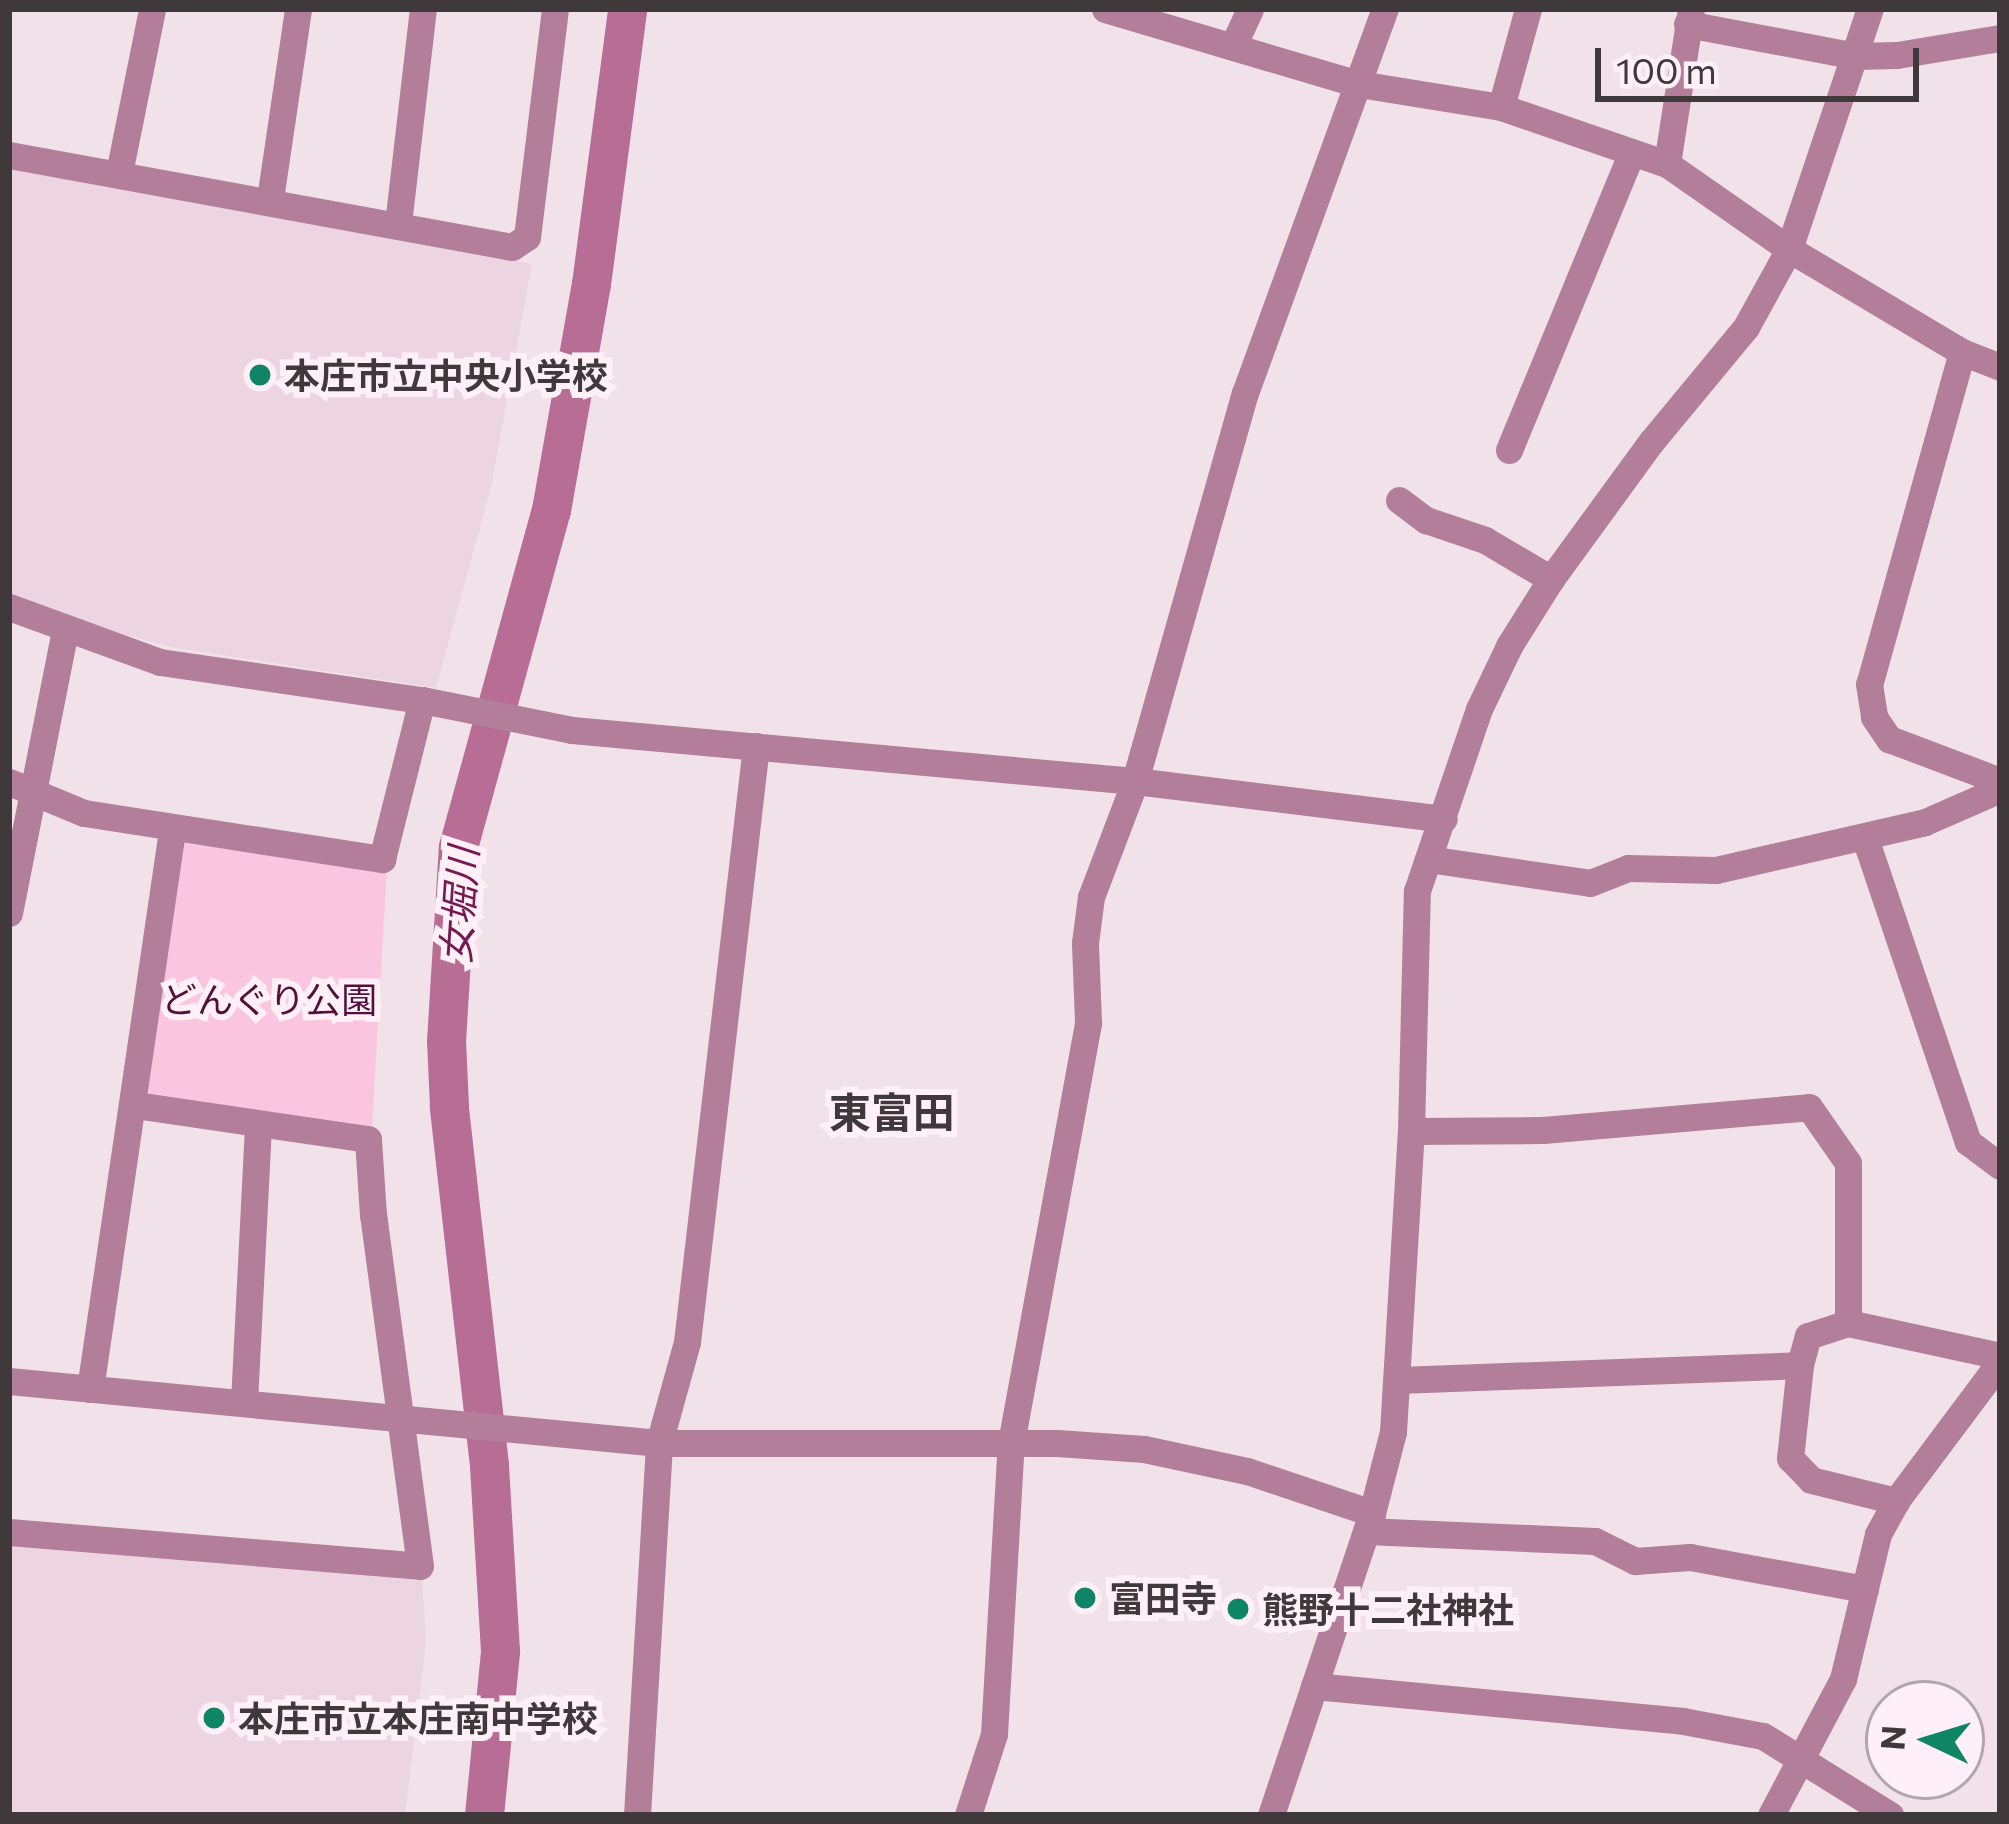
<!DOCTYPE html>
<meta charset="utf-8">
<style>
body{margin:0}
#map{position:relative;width:2009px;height:1824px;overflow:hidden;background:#f1e2e9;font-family:Commissioner,"Noto Sans JP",sans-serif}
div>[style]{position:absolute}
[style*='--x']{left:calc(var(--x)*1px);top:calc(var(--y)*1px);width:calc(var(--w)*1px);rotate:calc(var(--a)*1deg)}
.built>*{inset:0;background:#ecd5e0}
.green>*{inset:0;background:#fac6df}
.river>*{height:39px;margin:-19.5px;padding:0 19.5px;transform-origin:19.5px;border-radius:19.5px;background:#b76d94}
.minor>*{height:27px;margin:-13.5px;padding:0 13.5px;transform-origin:13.5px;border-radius:13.5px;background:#b37e99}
.dots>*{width:33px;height:33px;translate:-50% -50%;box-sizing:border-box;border:6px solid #ffeff6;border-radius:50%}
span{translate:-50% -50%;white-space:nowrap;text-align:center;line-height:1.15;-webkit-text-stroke:12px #ffeff6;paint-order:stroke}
.poi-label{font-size:36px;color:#3f393b;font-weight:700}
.left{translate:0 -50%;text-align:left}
.park-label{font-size:36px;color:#54103a}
.water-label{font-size:39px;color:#741a51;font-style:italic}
.quarter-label{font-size:42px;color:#3f393b;font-weight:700}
.frame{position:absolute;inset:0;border:12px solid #3f393b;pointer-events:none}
.north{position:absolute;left:1865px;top:1680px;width:120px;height:120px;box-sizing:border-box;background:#ffeff6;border:3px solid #b2a6ab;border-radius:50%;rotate:274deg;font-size:33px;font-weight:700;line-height:48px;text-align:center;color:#3f393b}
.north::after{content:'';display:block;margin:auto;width:42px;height:54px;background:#0f8565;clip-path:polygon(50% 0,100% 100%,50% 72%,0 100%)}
.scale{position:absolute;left:1595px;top:48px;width:324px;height:54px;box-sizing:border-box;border:6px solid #3f393b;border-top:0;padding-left:15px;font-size:36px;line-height:42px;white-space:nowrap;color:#3f393b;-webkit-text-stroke:9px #ffeff6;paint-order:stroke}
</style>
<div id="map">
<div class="built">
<i style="clip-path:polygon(9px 169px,532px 264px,491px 487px,436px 688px,170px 647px,45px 612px,9px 595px)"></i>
<i style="clip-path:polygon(9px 1540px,422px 1574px,426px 1644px,405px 1815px,9px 1815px)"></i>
</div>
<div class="green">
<i style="clip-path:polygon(182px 843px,387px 870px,372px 1126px,151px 1095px,145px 1089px)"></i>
</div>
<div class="river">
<i style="--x:484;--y:1815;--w:165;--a:-84.4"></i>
<i style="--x:500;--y:1651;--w:186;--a:-93.4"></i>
<i style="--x:489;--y:1465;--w:361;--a:-96.4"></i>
<i style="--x:449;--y:1106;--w:65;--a:-92.6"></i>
<i style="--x:446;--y:1041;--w:194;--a:-86.5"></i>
<i style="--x:458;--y:847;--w:350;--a:-74.6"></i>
<i style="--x:551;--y:510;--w:230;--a:-80"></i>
<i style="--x:591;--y:284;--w:277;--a:-82.5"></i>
</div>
<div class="minor">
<i style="--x:1105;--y:9;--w:265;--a:16.5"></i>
<i style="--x:1359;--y:84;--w:144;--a:9.2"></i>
<i style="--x:1501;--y:107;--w:176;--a:19"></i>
<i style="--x:1667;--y:164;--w:149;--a:34.9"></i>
<i style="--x:1789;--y:249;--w:201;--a:30.8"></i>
<i style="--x:1962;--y:352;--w:41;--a:21.5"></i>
<i style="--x:1687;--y:24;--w:172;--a:10.7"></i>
<i style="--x:1856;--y:56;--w:41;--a:-1.4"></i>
<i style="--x:1897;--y:55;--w:104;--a:-9.4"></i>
<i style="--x:1233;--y:46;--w:41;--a:-65.3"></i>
<i style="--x:1501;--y:107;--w:102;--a:-74.6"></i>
<i style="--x:9;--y:155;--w:511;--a:10.36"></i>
<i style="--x:512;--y:247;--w:18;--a:-34"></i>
<i style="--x:527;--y:237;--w:230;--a:-83"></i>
<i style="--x:1667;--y:164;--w:157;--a:-81.2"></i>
<i style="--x:119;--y:173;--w:167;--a:-78.6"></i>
<i style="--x:270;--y:199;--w:192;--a:-81.6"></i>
<i style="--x:398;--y:224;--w:216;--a:-83.4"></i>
<i style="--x:1962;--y:352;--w:345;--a:105.6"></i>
<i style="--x:1869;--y:684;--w:33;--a:81"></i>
<i style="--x:1874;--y:717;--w:27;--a:56"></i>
<i style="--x:1889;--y:739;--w:119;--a:20.7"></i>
<i style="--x:1509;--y:450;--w:322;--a:-67.6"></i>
<i style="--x:1399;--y:500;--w:34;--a:37"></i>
<i style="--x:1426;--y:520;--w:62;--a:18.7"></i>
<i style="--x:1485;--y:540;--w:77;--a:30.6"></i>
<i style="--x:9;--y:607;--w:161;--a:20"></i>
<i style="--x:160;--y:662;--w:265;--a:8.3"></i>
<i style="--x:422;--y:700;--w:153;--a:11.3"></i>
<i style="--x:572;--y:730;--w:565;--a:5.18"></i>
<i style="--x:1135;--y:781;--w:311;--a:7"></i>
<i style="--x:9;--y:782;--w:81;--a:22.5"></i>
<i style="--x:84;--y:813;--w:302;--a:8.8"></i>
<i style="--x:382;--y:859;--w:164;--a:-75.9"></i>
<i style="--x:1865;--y:838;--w:321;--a:71.3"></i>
<i style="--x:1968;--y:1142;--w:40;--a:37"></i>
<i style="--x:1428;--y:859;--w:164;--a:8.4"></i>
<i style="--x:1590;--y:883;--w:41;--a:-21.5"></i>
<i style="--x:1628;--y:868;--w:88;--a:1.3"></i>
<i style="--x:1716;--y:870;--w:214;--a:-12.9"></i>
<i style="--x:1925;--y:822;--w:82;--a:-23.7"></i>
<i style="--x:9;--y:913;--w:288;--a:-78.8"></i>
<i style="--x:1411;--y:1131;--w:132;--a:-0.4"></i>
<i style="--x:1543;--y:1130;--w:267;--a:-4.9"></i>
<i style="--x:1809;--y:1107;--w:68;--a:55.1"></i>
<i style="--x:1848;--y:1163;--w:160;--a:90"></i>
<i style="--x:1800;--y:1365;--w:94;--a:96.1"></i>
<i style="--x:1790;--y:1458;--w:30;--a:46"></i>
<i style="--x:1811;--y:1480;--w:88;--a:13.9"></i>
<i style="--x:1398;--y:1380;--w:402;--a:-2.1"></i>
<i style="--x:1800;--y:1365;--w:30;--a:-75"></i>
<i style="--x:1808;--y:1336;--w:42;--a:-18"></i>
<i style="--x:1848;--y:1323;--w:156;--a:12.2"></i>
<i style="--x:9;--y:1381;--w:653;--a:5.45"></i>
<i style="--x:659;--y:1443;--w:398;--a:0"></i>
<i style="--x:1057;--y:1443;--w:87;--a:3.9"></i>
<i style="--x:1144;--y:1449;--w:105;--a:12.1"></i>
<i style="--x:1247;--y:1471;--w:132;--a:18.6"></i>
<i style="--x:90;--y:1389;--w:565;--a:-81.65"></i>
<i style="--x:244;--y:1402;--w:277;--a:-87.1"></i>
<i style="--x:1366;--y:1531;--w:229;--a:2.5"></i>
<i style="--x:1595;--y:1541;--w:45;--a:26.6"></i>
<i style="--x:1635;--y:1561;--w:55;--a:-4.2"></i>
<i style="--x:1690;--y:1557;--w:178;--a:10.4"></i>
<i style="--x:9;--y:1532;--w:412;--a:4.7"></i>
<i style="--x:420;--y:1566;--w:354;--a:-97.6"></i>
<i style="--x:373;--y:1215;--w:76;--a:-93.8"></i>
<i style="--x:368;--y:1139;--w:236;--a:-171.7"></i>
<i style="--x:1314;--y:1686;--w:371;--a:5.4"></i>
<i style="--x:1683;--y:1721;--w:81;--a:10.6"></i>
<i style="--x:1763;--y:1736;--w:150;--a:31.9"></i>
<i style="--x:637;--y:1815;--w:373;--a:-86.6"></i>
<i style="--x:659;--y:1443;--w:105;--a:-74.5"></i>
<i style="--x:687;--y:1342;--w:600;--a:-83.4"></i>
<i style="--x:968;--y:1815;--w:85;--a:-72.2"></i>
<i style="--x:994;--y:1734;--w:291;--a:-86.7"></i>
<i style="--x:1011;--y:1443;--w:428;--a:-79.6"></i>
<i style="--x:1088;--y:1022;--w:79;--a:-92.2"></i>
<i style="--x:1085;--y:943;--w:46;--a:-82.6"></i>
<i style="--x:1091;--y:897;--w:124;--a:-69.2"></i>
<i style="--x:1135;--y:781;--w:403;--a:-74.2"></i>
<i style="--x:1245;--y:393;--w:409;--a:-70"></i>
<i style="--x:1271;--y:1815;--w:318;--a:-71.5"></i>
<i style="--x:1372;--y:1513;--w:84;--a:-75.5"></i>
<i style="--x:1393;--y:1432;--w:302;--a:-86.6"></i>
<i style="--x:1411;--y:1131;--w:240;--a:-88.6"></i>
<i style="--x:1417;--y:891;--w:192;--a:-71.2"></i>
<i style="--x:1479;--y:709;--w:70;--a:-64.5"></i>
<i style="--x:1509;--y:646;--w:79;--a:-57.9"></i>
<i style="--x:1551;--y:579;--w:170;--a:-53.9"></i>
<i style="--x:1651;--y:442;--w:149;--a:-50.4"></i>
<i style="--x:1746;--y:327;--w:89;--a:-61.1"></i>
<i style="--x:1789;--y:249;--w:253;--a:-71.4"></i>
<i style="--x:1771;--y:1815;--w:154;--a:-62.1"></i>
<i style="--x:1843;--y:1679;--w:149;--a:-76.4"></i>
<i style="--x:1878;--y:1534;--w:38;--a:-61"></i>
<i style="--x:1896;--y:1501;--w:174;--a:-53.2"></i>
</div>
<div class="dots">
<i style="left:260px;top:375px;background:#0f8565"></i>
<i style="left:1085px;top:1598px;background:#0f8565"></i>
<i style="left:1238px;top:1609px;background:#0f8565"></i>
<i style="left:214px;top:1718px;background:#0f8565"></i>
</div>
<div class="poi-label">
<span class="left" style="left:284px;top:375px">本庄市立中央小学校</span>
<span class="left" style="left:1109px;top:1598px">富田寺</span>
<span class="left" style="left:1262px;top:1609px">熊野十二社神社</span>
<span class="left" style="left:238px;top:1718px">本庄市立本庄南中学校</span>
</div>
<div class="park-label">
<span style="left:269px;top:999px">どんぐり公園</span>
</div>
<div class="water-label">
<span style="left:458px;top:905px;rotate:-86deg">女堀川</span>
</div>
<div class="quarter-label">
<span style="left:892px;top:1111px">東富田</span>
</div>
<div class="frame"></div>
<div class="north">N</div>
<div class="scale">100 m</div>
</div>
